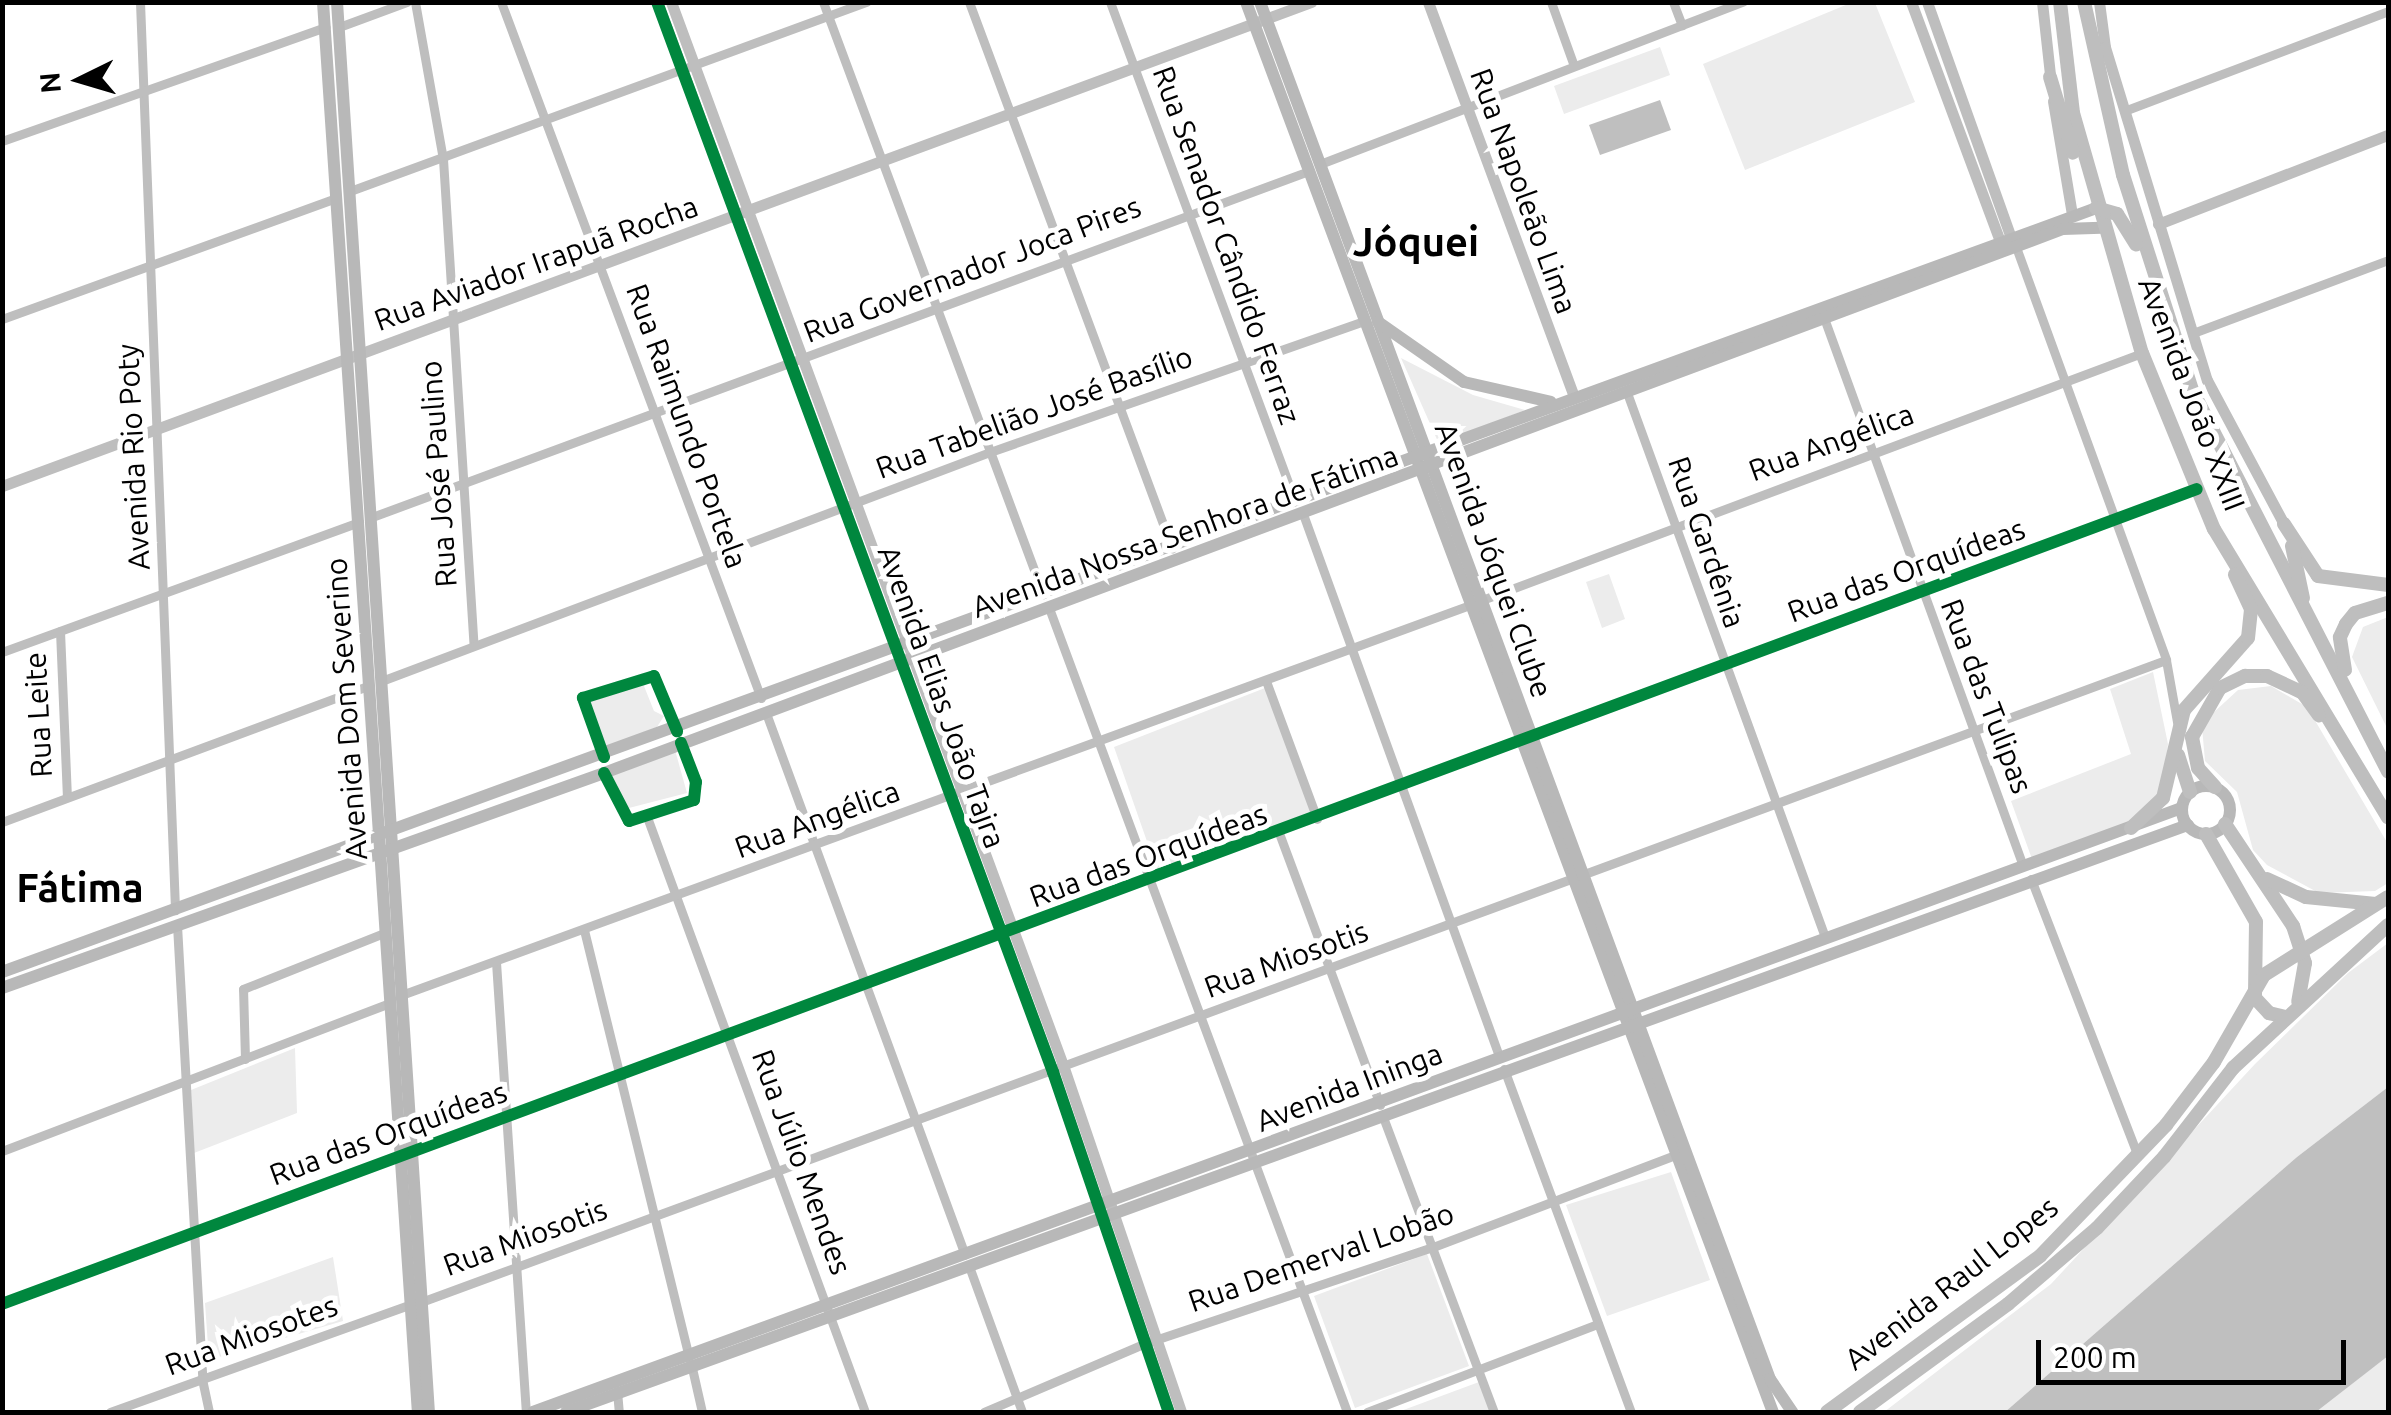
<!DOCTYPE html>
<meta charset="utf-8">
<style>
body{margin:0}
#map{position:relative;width:2391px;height:1415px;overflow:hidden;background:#fff;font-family:Ubuntu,sans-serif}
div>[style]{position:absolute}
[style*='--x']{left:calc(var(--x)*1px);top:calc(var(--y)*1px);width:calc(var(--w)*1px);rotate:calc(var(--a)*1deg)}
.green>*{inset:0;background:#ececec}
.water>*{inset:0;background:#bfbfbf}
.minor>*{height:9px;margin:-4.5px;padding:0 4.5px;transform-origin:4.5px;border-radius:4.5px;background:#bebebe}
.tertiary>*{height:11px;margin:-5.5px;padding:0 5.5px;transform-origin:5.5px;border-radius:5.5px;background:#bebebe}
.secondary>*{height:12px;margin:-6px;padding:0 6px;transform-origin:6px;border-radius:6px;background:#b8b8b8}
.secondary>.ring{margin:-6px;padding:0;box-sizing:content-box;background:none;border:12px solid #b8b8b8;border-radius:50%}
.primary>*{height:14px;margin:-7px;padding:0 7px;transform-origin:7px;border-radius:7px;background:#bebebe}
.cycleway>*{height:12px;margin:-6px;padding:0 6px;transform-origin:6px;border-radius:6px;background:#00873e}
span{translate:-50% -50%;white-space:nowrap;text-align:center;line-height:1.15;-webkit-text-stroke:10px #fff;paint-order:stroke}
.street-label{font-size:30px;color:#000}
.district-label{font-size:40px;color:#000;font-weight:700}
.frame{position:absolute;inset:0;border:5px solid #000;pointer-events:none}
.north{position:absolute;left:30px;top:30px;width:100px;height:100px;-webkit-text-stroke:8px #fff;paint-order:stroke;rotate:265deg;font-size:28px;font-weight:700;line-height:40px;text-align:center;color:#000}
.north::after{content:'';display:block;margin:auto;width:35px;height:45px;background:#000;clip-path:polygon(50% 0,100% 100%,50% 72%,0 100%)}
.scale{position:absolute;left:2036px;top:1340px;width:310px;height:45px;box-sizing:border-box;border:5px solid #000;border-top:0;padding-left:12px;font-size:30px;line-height:35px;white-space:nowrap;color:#000;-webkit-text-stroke:8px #fff;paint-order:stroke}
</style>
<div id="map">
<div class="green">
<i style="clip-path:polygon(1853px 2px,1875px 3px,1915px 102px,1745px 170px,1703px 64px)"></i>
<i style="clip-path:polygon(1660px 47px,1670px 75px,1564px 114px,1554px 86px)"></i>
<i style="clip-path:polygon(1401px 358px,1473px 395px,1525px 410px,1439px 444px)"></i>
<i style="clip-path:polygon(1609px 574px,1625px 619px,1602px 628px,1586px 582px)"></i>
<i style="clip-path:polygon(2388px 617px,2388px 730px,2352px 657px,2363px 627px)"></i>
<i style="clip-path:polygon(2153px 672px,2168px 744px,2163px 790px,2132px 821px,2032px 859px,2011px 801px,2131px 754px,2110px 689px)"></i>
<i style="clip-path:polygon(642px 673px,650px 681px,644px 686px,654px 711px,664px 716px,657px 727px,604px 748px,586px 696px,637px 681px)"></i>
<i style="clip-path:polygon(2271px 686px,2307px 707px,2388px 844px,2388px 883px,2375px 891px,2319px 893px,2267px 865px,2253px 850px,2237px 792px,2205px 761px,2202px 727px,2213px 713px,2238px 690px)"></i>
<i style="clip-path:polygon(1265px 688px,1312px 815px,1157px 870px,1114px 747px)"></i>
<i style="clip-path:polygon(675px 750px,687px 793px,625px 809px,612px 776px)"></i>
<i style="clip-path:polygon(2388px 943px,2388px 1087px,2297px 1157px,2005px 1412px,1884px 1412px,2051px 1284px,2255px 1064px,2348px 973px)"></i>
<i style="clip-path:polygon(295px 1048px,297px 1113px,194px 1153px,191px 1090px)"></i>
<i style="clip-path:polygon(1671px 1172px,1710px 1280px,1607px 1316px,1566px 1205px)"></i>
<i style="clip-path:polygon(1427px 1254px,1469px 1366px,1355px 1408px,1314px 1296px)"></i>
<i style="clip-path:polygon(333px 1257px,343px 1321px,209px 1360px,205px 1303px)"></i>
<i style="clip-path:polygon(2388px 1356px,2388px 1412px,2316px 1412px,2367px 1372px)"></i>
<i style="clip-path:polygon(1479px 1382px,1490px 1412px,1398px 1412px)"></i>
</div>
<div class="water">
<i style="clip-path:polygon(1660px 100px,1671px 130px,1600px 155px,1589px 125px)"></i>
<i style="clip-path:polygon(2388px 1087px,2388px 1356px,2316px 1412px,2005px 1412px,2297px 1157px)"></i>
</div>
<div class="minor">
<i style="--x:140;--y:2;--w:909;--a:87.79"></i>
<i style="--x:415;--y:2;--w:159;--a:79.9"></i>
<i style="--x:443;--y:159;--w:487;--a:86.4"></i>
<i style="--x:501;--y:2;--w:743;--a:69.52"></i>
<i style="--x:823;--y:2;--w:632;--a:69.61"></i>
<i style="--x:969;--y:2;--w:583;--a:69.61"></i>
<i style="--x:1110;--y:2;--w:532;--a:69.66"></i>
<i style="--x:1551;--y:2;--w:65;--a:70.2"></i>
<i style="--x:1673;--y:2;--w:25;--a:69"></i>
<i style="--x:339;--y:27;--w:72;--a:-20.2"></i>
<i style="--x:2124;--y:111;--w:282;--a:-20.7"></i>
<i style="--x:2;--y:141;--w:343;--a:-19.4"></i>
<i style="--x:1320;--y:164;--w:453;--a:-21"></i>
<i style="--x:350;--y:191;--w:550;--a:-20.12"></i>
<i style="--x:2016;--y:247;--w:439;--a:70"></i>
<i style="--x:2166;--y:660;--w:63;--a:79.9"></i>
<i style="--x:1824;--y:318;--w:583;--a:70.04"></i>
<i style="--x:2;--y:319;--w:356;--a:-19.9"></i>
<i style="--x:2193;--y:333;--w:208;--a:-20.5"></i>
<i style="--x:1626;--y:390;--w:582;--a:70.01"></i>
<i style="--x:1303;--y:514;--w:576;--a:70.12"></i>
<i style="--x:372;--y:517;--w:999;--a:-20.27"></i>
<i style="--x:1482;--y:600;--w:705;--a:-20.52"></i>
<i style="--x:1049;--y:608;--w:857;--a:69.66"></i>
<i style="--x:60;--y:631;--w:165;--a:87.6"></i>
<i style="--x:2;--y:652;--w:380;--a:-20"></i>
<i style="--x:384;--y:680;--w:647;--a:-20.62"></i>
<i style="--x:990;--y:452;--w:397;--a:-19.3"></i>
<i style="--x:1266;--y:681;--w:147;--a:69.7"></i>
<i style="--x:766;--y:713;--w:577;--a:69.84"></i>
<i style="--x:604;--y:756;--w:62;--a:-109.9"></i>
<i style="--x:583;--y:698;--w:74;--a:-17.2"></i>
<i style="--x:654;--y:676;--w:56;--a:67.1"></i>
<i style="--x:604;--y:773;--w:54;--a:62.5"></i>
<i style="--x:629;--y:821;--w:68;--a:-17.9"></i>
<i style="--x:694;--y:800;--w:18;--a:-84"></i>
<i style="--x:696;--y:782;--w:42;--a:-111"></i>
<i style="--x:647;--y:817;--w:634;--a:69.88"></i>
<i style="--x:2;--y:822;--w:390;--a:-20.4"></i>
<i style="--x:1279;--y:833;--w:290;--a:69.6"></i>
<i style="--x:2031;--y:879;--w:297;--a:68.9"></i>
<i style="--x:177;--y:925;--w:455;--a:86.8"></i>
<i style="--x:202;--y:1379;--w:34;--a:78"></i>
<i style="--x:584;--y:930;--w:440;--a:76.2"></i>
<i style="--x:496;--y:962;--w:451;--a:86.2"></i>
<i style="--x:404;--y:994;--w:1135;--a:-20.05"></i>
<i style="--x:245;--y:1059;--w:70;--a:-91.6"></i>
<i style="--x:243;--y:989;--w:154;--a:-21.7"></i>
<i style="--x:1504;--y:1069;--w:366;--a:69.7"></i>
<i style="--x:1383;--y:1117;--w:315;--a:69.4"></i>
<i style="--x:2;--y:1151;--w:415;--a:-20.9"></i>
<i style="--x:970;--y:1269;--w:152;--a:70"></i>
<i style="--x:421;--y:1302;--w:1859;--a:-20.2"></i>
<i style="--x:2;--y:1304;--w:2341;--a:-20.37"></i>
<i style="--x:692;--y:1368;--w:45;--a:77.2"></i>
<i style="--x:617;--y:1391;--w:21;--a:85"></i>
<i style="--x:110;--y:1412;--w:318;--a:-19.7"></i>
<i style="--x:984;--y:1412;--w:176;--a:-23.1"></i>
<i style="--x:1146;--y:1343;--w:303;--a:-18.5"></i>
<i style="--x:1433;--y:1247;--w:259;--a:-20.8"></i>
<i style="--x:1367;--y:1412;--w:247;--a:-20.9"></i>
</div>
<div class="tertiary">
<i style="--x:657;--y:2;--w:1141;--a:69.69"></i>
<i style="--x:1053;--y:1072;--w:359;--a:71.2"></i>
<i style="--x:671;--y:2;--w:1136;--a:69.76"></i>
<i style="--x:1064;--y:1068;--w:363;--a:71.2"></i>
<i style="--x:1428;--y:2;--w:420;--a:69.7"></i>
<i style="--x:1911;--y:2;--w:253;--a:69.6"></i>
<i style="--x:1927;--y:2;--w:247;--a:70.4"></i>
<i style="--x:2042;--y:2;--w:81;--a:83.7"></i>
<i style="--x:2099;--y:2;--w:45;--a:82.4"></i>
<i style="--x:2105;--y:47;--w:348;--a:73"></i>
<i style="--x:2207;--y:380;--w:163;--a:61.9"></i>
<i style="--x:2053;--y:101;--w:116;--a:80.5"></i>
<i style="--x:2158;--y:224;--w:247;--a:-21.2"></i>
<i style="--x:2;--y:486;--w:1396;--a:-20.29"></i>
</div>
<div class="secondary">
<i style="--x:323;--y:2;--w:1413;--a:86.15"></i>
<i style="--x:337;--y:2;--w:1413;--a:86.27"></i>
<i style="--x:1246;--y:2;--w:1505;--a:69.51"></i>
<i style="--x:1260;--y:2;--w:1468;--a:69.68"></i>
<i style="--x:1770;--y:1379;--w:40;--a:56"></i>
<i style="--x:1378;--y:322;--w:105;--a:34.9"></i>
<i style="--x:1464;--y:382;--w:89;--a:12.9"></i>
<i class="ring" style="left:2182px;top:786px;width:36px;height:36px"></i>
<i style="--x:2;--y:972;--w:2229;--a:-20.04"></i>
<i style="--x:2;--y:988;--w:639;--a:-19.65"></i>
<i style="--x:604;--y:773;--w:1557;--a:-20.45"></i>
<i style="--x:2063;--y:229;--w:38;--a:-2"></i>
<i style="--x:533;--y:1412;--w:1756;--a:-20.12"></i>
<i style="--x:566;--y:1412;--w:1725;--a:-19.9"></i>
</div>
<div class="primary">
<i style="--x:2060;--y:2;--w:112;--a:83.3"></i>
<i style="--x:2073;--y:113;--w:250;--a:74"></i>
<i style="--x:2142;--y:353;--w:190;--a:67.8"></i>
<i style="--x:2214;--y:529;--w:337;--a:58.9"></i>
<i style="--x:2084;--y:2;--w:177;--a:77.3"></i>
<i style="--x:2123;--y:175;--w:226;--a:72.2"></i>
<i style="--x:2192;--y:390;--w:429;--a:62.8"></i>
<i style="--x:2050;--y:77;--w:79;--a:73.2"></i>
<i style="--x:2096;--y:208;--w:22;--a:16"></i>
<i style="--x:2117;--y:214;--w:36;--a:58"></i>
<i style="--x:2284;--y:524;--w:62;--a:56.8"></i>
<i style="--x:2318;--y:576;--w:71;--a:7.3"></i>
<i style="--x:2292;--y:546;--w:53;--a:78.1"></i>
<i style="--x:2345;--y:670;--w:33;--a:-99"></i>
<i style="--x:2340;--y:637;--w:14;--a:-65"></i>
<i style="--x:2346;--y:624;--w:14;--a:-51"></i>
<i style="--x:2355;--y:613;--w:34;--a:-17"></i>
<i style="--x:2178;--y:755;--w:39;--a:72"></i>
<i style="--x:2215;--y:787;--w:25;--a:-132"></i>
<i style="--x:2198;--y:768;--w:32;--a:-101"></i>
<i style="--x:2192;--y:737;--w:56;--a:-60.3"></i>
<i style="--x:2220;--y:688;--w:28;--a:-26"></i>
<i style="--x:2245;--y:676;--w:22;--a:0"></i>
<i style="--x:2267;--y:676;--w:38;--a:25"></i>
<i style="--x:2302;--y:692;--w:29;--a:54"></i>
<i style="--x:2225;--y:824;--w:123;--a:56.3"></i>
<i style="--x:2293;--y:926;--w:39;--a:72"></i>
<i style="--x:2305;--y:963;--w:39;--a:100"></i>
<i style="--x:2131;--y:828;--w:44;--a:-43.2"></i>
<i style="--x:2163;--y:798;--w:90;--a:-76.6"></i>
<i style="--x:2184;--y:710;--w:96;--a:-48.4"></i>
<i style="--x:2248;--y:638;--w:29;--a:-84"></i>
<i style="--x:2251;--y:609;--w:38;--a:-115"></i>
<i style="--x:2206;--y:834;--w:101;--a:60.4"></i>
<i style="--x:2256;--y:922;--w:76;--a:90.8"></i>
<i style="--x:2255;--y:998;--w:21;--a:47"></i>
<i style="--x:2269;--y:1013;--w:16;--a:14"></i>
<i style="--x:2267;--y:879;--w:43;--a:24.8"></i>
<i style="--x:2306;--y:897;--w:70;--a:5.7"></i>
<i style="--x:1827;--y:1412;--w:264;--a:-36.2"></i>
<i style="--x:2040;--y:1256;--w:182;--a:-46.1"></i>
<i style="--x:2166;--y:1125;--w:79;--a:-52.7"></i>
<i style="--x:2214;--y:1062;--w:100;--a:-60.1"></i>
<i style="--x:2264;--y:975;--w:146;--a:-32.2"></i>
<i style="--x:1860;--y:1412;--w:183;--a:-36.1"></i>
<i style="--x:2008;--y:1304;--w:117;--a:-40.5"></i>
<i style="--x:2097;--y:1228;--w:98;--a:-46.7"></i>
<i style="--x:2164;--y:1157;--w:113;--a:-52.2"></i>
<i style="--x:2233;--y:1068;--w:211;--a:-42.7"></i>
</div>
<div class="cycleway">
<i style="--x:657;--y:2;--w:1141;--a:69.69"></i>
<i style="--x:1053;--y:1072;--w:359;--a:71.2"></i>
<i style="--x:604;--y:757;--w:63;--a:-109.6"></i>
<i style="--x:583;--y:698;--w:74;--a:-17.2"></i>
<i style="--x:654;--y:676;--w:60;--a:67.3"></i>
<i style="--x:604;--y:773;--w:54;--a:62.5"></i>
<i style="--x:629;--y:821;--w:68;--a:-17.9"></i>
<i style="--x:694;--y:800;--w:18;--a:-84"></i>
<i style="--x:696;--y:782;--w:42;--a:-111"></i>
<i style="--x:2;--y:1304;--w:2341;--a:-20.37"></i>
</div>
<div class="street-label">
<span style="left:1524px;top:191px;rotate:70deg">Rua Napoleão Lima</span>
<span style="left:1227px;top:245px;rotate:70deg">Rua Senador Cândido Ferraz</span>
<span style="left:536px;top:263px;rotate:-20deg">Rua Aviador Irapuã Rocha</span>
<span style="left:972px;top:269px;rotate:-21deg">Rua Governador Joca Pires</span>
<span style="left:2192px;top:394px;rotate:69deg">Avenida João XXIII</span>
<span style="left:1034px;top:412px;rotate:-20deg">Rua Tabelião José Basílio</span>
<span style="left:687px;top:426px;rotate:70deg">Rua Raimundo Portela</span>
<span style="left:1831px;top:442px;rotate:-20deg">Rua Angélica</span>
<span style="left:133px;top:457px;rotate:-93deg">Avenida Rio Poty</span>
<span style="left:438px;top:474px;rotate:-94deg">Rua José Paulino</span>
<span style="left:1185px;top:531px;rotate:-20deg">Avenida Nossa Senhora de Fátima</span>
<span style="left:1707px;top:542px;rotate:71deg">Rua Gardênia</span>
<span style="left:1494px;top:560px;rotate:70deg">Avenida Jóquei Clube</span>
<span style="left:1906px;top:570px;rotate:-20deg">Rua das Orquídeas</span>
<span style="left:1987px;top:696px;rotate:69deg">Rua das Tulipas</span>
<span style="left:942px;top:697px;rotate:70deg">Avenida Elias João Tajra</span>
<span style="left:346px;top:709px;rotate:-94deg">Avenida Dom Severino</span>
<span style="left:38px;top:715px;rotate:-93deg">Rua Leite</span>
<span style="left:817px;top:819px;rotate:-20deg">Rua Angélica</span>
<span style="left:1148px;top:855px;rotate:-20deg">Rua das Orquídeas</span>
<span style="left:1286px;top:959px;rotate:-20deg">Rua Miosotis</span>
<span style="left:1349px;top:1087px;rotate:-21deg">Avenida Ininga</span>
<span style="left:388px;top:1133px;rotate:-20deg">Rua das Orquídeas</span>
<span style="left:802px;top:1162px;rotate:70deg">Rua Júlio Mendes</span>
<span style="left:525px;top:1237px;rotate:-20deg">Rua Miosotis</span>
<span style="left:1321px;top:1257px;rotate:-19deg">Rua Demerval Lobão</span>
<span style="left:1951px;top:1283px;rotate:-38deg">Avenida Raul Lopes</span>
<span style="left:251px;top:1335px;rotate:-20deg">Rua Miosotes</span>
</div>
<div class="district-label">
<span style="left:1416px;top:242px">Jóquei</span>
<span style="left:80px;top:888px">Fátima</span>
</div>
<div class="frame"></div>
<div class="north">N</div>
<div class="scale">200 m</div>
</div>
